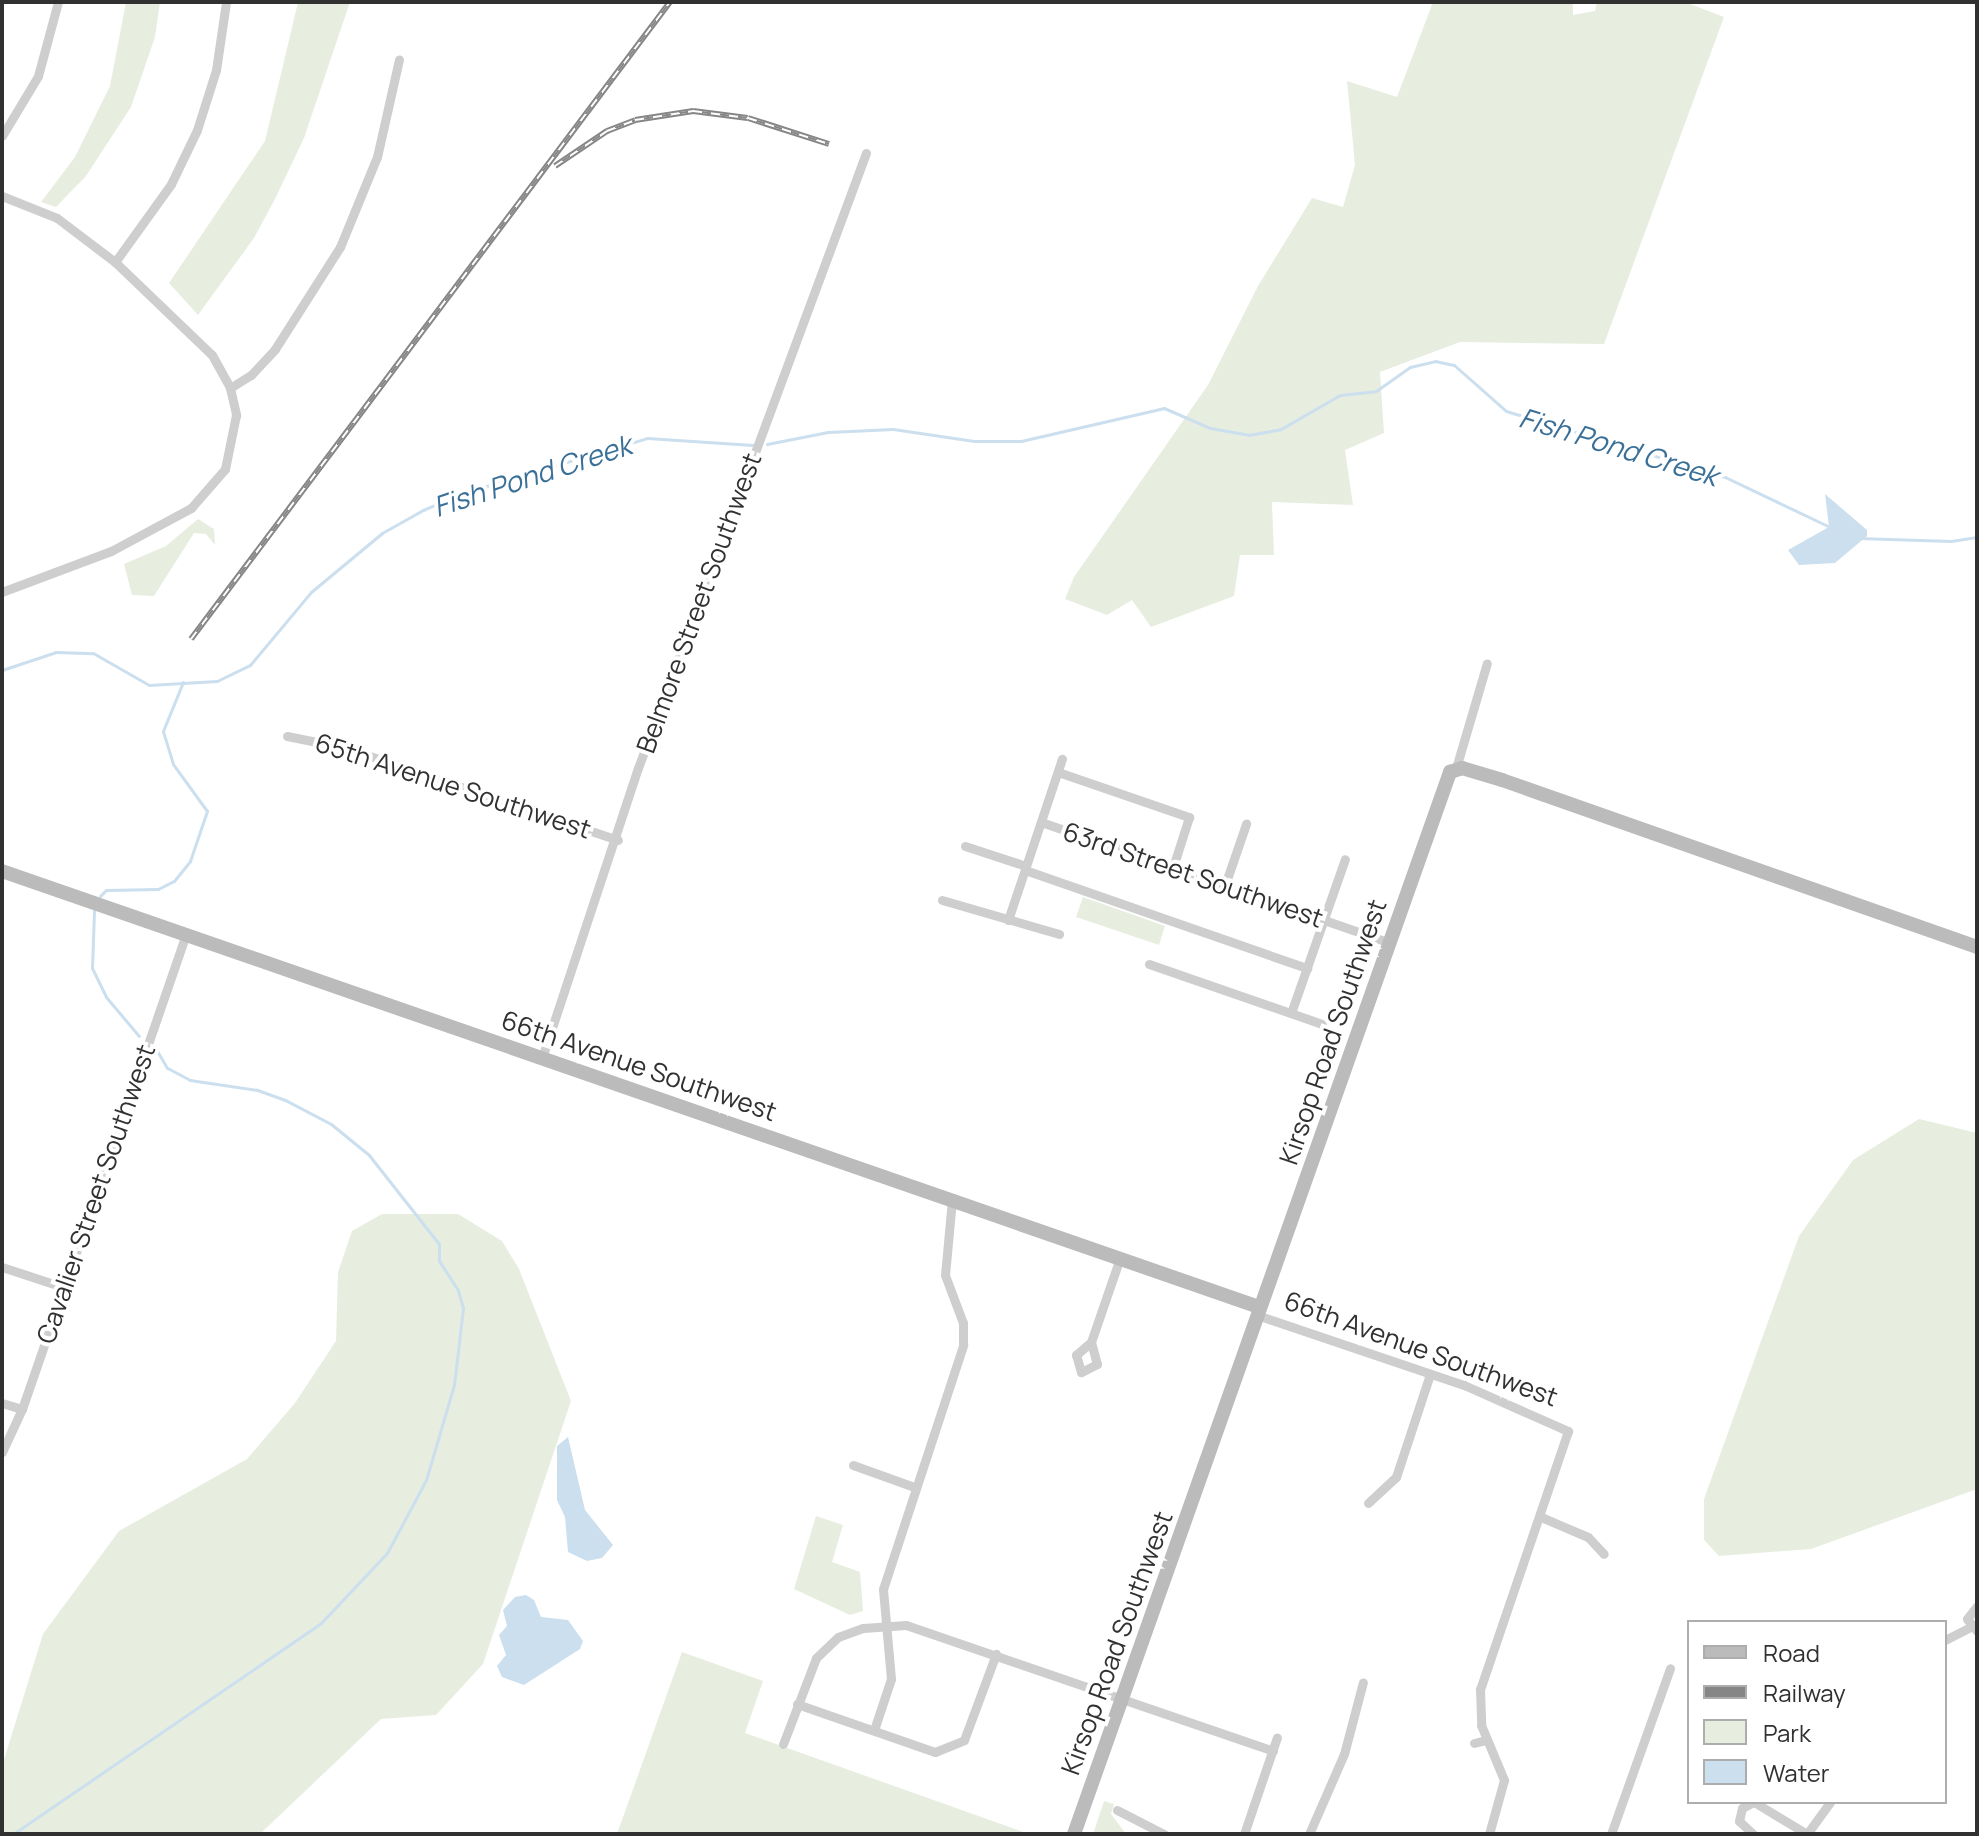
<!DOCTYPE html>
<style>
body{margin:0}
#map{position:relative;width:1979px;height:1836px;overflow:hidden;background:#fff;font-family:Manrope,sans-serif}
div>[style]{position:absolute}
[style*='--x']{left:calc(var(--x)*1px);top:calc(var(--y)*1px);width:calc(var(--w)*1px);rotate:calc(var(--a)*1deg)}
.green>*{inset:0;background:#e7eedf}
.water>*{inset:0;background:#cbdfee}
.stream>*{height:3px;margin:-1.5px;padding:0 1.5px;transform-origin:1.5px;border-radius:1.5px;background:#cbdfee}
.street>*{height:9px;margin:-4.5px;padding:0 4.5px;transform-origin:4.5px;border-radius:4.5px;background:#cecece}
.secondary>*{height:14px;margin:-7px;padding:0 7px;transform-origin:7px;border-radius:7px;background:#bbb}
.rail>*{height:6px;margin-top:-3px;transform-origin:0;background:repeating-linear-gradient(90deg,#fff 0 9px,#868686 0 18px);box-sizing:border-box;border-block:2px solid #868686}
span{translate:-50% -50%;white-space:nowrap;text-align:center;line-height:1.15;-webkit-text-stroke:8px #fff;paint-order:stroke}
.street-label{font-size:26px;color:#313131}
.water-label{font-size:28px;color:#3a7098;font-style:italic}
.frame{position:absolute;inset:0;border:4px solid #313131;pointer-events:none}
.legend{position:absolute;left:1687px;top:1620px;width:260px;height:184px;box-sizing:border-box;background:#fff;border:2px solid #adadad;margin:0;padding:10px 14px;list-style:none;font-size:24px;color:#313131}
.legend li{display:flex;align-items:center;gap:16px;height:40px}
.legend b{width:40px;border:2px solid #adadad}
</style>
<div id="map">
<div class="green">
<i style="clip-path:polygon(126px 2px,160px 2px,155px 37px,131px 107px,86px 176px,56px 207px,41px 202px,75px 157px,110px 86px)"></i>
<i style="clip-path:polygon(298px 2px,350px 2px,304px 138px,275px 199px,254px 238px,198px 315px,169px 283px,265px 141px)"></i>
<i style="clip-path:polygon(1433px 2px,1573px 2px,1573px 15px,1595px 11px,1597px 2px,1685px 2px,1724px 17px,1604px 344px,1460px 342px,1380px 372px,1384px 433px,1345px 450px,1353px 505px,1272px 502px,1274px 555px,1240px 555px,1234px 596px,1151px 627px,1132px 600px,1107px 615px,1065px 599px,1074px 577px,1208px 385px,1258px 286px,1312px 198px,1343px 207px,1355px 165px,1347px 81px,1397px 97px)"></i>
<i style="clip-path:polygon(198px 519px,214px 529px,215px 545px,206px 534px,194px 533px,154px 596px,132px 595px,124px 564px,166px 546px)"></i>
<i style="clip-path:polygon(1083px 897px,1165px 926px,1159px 945px,1076px 917px)"></i>
<i style="clip-path:polygon(1919px 1119px,1977px 1133px,1977px 1489px,1811px 1549px,1719px 1556px,1704px 1540px,1704px 1499px,1799px 1236px,1853px 1160px)"></i>
<i style="clip-path:polygon(382px 1214px,458px 1214px,502px 1241px,519px 1269px,571px 1401px,483px 1664px,436px 1715px,381px 1719px,260px 1834px,2px 1834px,2px 1766px,43px 1634px,119px 1531px,247px 1459px,295px 1403px,336px 1341px,338px 1272px,352px 1231px)"></i>
<i style="clip-path:polygon(816px 1516px,843px 1525px,832px 1562px,860px 1572px,863px 1611px,850px 1615px,794px 1589px)"></i>
<i style="clip-path:polygon(682px 1652px,763px 1681px,745px 1733px,1029px 1834px,617px 1834px)"></i>
<i style="clip-path:polygon(1104px 1801px,1114px 1804px,1111px 1814px,1126px 1834px,1093px 1834px)"></i>
</div>
<div class="water">
<i style="clip-path:polygon(1825px 494px,1867px 530px,1867px 536px,1835px 563px,1799px 565px,1788px 550px,1829px 527px)"></i>
<i style="clip-path:polygon(568px 1437px,585px 1510px,613px 1545px,602px 1558px,587px 1561px,568px 1552px,565px 1517px,557px 1500px,557px 1446px)"></i>
<i style="clip-path:polygon(526px 1595px,534px 1600px,541px 1617px,568px 1620px,583px 1641px,580px 1649px,524px 1685px,502px 1677px,497px 1666px,506px 1655px,499px 1635px,507px 1626px,503px 1610px,515px 1597px)"></i>
</div>
<div class="stream">
<i style="--x:767;--y:444;--w:62;--a:-11.1"></i>
<i style="--x:828;--y:432;--w:65;--a:-2.6"></i>
<i style="--x:893;--y:429;--w:82;--a:8.4"></i>
<i style="--x:974;--y:441;--w:47;--a:0"></i>
<i style="--x:1021;--y:441;--w:147;--a:-13"></i>
<i style="--x:1164;--y:408;--w:50;--a:23.5"></i>
<i style="--x:1210;--y:428;--w:39;--a:10"></i>
<i style="--x:1248;--y:435;--w:34;--a:-10"></i>
<i style="--x:1281;--y:429;--w:68;--a:-30"></i>
<i style="--x:1340;--y:395;--w:36;--a:-6"></i>
<i style="--x:1376;--y:391;--w:42;--a:-35.2"></i>
<i style="--x:1410;--y:367;--w:26;--a:-13"></i>
<i style="--x:1435;--y:361;--w:19;--a:12"></i>
<i style="--x:1454;--y:365;--w:69;--a:41.5"></i>
<i style="--x:1506;--y:411;--w:229;--a:16.8"></i>
<i style="--x:1725;--y:477;--w:119;--a:25.5"></i>
<i style="--x:1858;--y:538;--w:93;--a:1.8"></i>
<i style="--x:1951;--y:541;--w:26;--a:-9"></i>
<i style="--x:2;--y:670;--w:57;--a:-18.4"></i>
<i style="--x:56;--y:652;--w:37;--a:2"></i>
<i style="--x:93;--y:653;--w:64;--a:29.7"></i>
<i style="--x:149;--y:685;--w:68;--a:-3.4"></i>
<i style="--x:217;--y:681;--w:37;--a:-26"></i>
<i style="--x:250;--y:665;--w:95;--a:-50.1"></i>
<i style="--x:311;--y:592;--w:92;--a:-39.7"></i>
<i style="--x:382;--y:533;--w:47;--a:-29.3"></i>
<i style="--x:423;--y:510;--w:43;--a:-23"></i>
<i style="--x:463;--y:493;--w:192;--a:-16.6"></i>
<i style="--x:647;--y:438;--w:106;--a:3.8"></i>
<i style="--x:100;--y:896;--w:8;--a:-45"></i>
<i style="--x:106;--y:890;--w:52;--a:-1.1"></i>
<i style="--x:158;--y:889;--w:18;--a:-27"></i>
<i style="--x:174;--y:881;--w:26;--a:-51"></i>
<i style="--x:190;--y:861;--w:53;--a:-71.2"></i>
<i style="--x:207;--y:811;--w:58;--a:-125.9"></i>
<i style="--x:173;--y:764;--w:34;--a:-107"></i>
<i style="--x:163;--y:731;--w:53;--a:-67.8"></i>
<i style="--x:94;--y:911;--w:57;--a:92"></i>
<i style="--x:92;--y:968;--w:32;--a:64"></i>
<i style="--x:106;--y:997;--w:51;--a:49.8"></i>
<i style="--x:13;--y:1834;--w:373;--a:-34.4"></i>
<i style="--x:321;--y:1623;--w:96;--a:-46.7"></i>
<i style="--x:387;--y:1553;--w:83;--a:-61.9"></i>
<i style="--x:426;--y:1480;--w:99;--a:-73.6"></i>
<i style="--x:454;--y:1385;--w:78;--a:-83.3"></i>
<i style="--x:463;--y:1308;--w:19;--a:-106"></i>
<i style="--x:458;--y:1290;--w:35;--a:-123"></i>
<i style="--x:439;--y:1261;--w:17;--a:-90"></i>
<i style="--x:439;--y:1244;--w:113;--a:-128.2"></i>
<i style="--x:369;--y:1155;--w:49;--a:-140.8"></i>
<i style="--x:331;--y:1124;--w:52;--a:-152.4"></i>
<i style="--x:285;--y:1100;--w:30;--a:-160"></i>
<i style="--x:257;--y:1090;--w:68;--a:-171.5"></i>
<i style="--x:190;--y:1080;--w:26;--a:-152"></i>
<i style="--x:167;--y:1068;--w:22;--a:-120"></i>
</div>
<div class="street">
<i style="--x:2;--y:136;--w:70;--a:-59"></i>
<i style="--x:38;--y:76;--w:77;--a:-74.9"></i>
<i style="--x:2;--y:196;--w:59;--a:21.8"></i>
<i style="--x:57;--y:218;--w:73;--a:37.2"></i>
<i style="--x:115;--y:262;--w:134;--a:43.8"></i>
<i style="--x:212;--y:355;--w:38;--a:61"></i>
<i style="--x:230;--y:388;--w:28;--a:77"></i>
<i style="--x:236;--y:415;--w:55;--a:101.5"></i>
<i style="--x:225;--y:469;--w:52;--a:131.1"></i>
<i style="--x:191;--y:508;--w:91;--a:151.7"></i>
<i style="--x:111;--y:551;--w:116;--a:159.4"></i>
<i style="--x:115;--y:262;--w:96;--a:-54.3"></i>
<i style="--x:171;--y:184;--w:60;--a:-64.3"></i>
<i style="--x:197;--y:130;--w:63;--a:-72.4"></i>
<i style="--x:216;--y:70;--w:69;--a:-81.6"></i>
<i style="--x:230;--y:388;--w:25;--a:-32"></i>
<i style="--x:251;--y:375;--w:35;--a:-47"></i>
<i style="--x:275;--y:349;--w:121;--a:-57.5"></i>
<i style="--x:340;--y:247;--w:97;--a:-67.7"></i>
<i style="--x:377;--y:157;--w:100;--a:-77.3"></i>
<i style="--x:287;--y:736;--w:60;--a:11.5"></i>
<i style="--x:346;--y:748;--w:287;--a:18.7"></i>
<i style="--x:1456;--y:768;--w:109;--a:-73.6"></i>
<i style="--x:1058;--y:772;--w:139;--a:19"></i>
<i style="--x:1189;--y:817;--w:52;--a:107.7"></i>
<i style="--x:1041;--y:822;--w:369;--a:19.1"></i>
<i style="--x:965;--y:846;--w:64;--a:18.2"></i>
<i style="--x:1025;--y:870;--w:299;--a:19.2"></i>
<i style="--x:1225;--y:885;--w:65;--a:-71"></i>
<i style="--x:942;--y:900;--w:122;--a:16.2"></i>
<i style="--x:1008;--y:920;--w:170;--a:-71.5"></i>
<i style="--x:1149;--y:964;--w:183;--a:19.1"></i>
<i style="--x:1291;--y:1013;--w:163;--a:-70.7"></i>
<i style="--x:542;--y:1058;--w:305;--a:-71.7"></i>
<i style="--x:638;--y:768;--w:656;--a:-69.66"></i>
<i style="--x:2;--y:1267;--w:64;--a:18.2"></i>
<i style="--x:1257;--y:1315;--w:219;--a:18.7"></i>
<i style="--x:1464;--y:1385;--w:114;--a:23.9"></i>
<i style="--x:1568;--y:1431;--w:273;--a:108.8"></i>
<i style="--x:1480;--y:1689;--w:36;--a:88"></i>
<i style="--x:1481;--y:1725;--w:60;--a:67.3"></i>
<i style="--x:1504;--y:1780;--w:56;--a:105.5"></i>
<i style="--x:1091;--y:1342;--w:89;--a:-71"></i>
<i style="--x:1091;--y:1342;--w:23;--a:75"></i>
<i style="--x:1097;--y:1364;--w:18;--a:153"></i>
<i style="--x:1081;--y:1372;--w:18;--a:-106"></i>
<i style="--x:1076;--y:1355;--w:20;--a:-41"></i>
<i style="--x:2;--y:1403;--w:21;--a:17"></i>
<i style="--x:2;--y:1452;--w:47;--a:-65.1"></i>
<i style="--x:22;--y:1409;--w:503;--a:-70.95"></i>
<i style="--x:853;--y:1465;--w:65;--a:19.8"></i>
<i style="--x:1368;--y:1503;--w:38;--a:-43"></i>
<i style="--x:1396;--y:1477;--w:108;--a:-71.7"></i>
<i style="--x:1541;--y:1517;--w:51;--a:23.1"></i>
<i style="--x:1588;--y:1537;--w:23;--a:47"></i>
<i style="--x:1977;--y:1606;--w:16;--a:128"></i>
<i style="--x:1967;--y:1619;--w:16;--a:50"></i>
<i style="--x:1945;--y:1640;--w:28;--a:-27"></i>
<i style="--x:797;--y:1704;--w:146;--a:19.2"></i>
<i style="--x:935;--y:1752;--w:31;--a:-22"></i>
<i style="--x:964;--y:1740;--w:92;--a:-69.6"></i>
<i style="--x:874;--y:1730;--w:54;--a:-71.6"></i>
<i style="--x:891;--y:1679;--w:90;--a:-95.1"></i>
<i style="--x:883;--y:1589;--w:257;--a:-71.8"></i>
<i style="--x:963;--y:1345;--w:22;--a:-90"></i>
<i style="--x:963;--y:1323;--w:51;--a:-110.6"></i>
<i style="--x:945;--y:1275;--w:75;--a:-84.7"></i>
<i style="--x:1474;--y:1743;--w:12;--a:-14"></i>
<i style="--x:783;--y:1744;--w:92;--a:-69"></i>
<i style="--x:816;--y:1658;--w:30;--a:-44"></i>
<i style="--x:838;--y:1637;--w:27;--a:-20"></i>
<i style="--x:863;--y:1628;--w:43;--a:-4"></i>
<i style="--x:906;--y:1625;--w:388;--a:18.9"></i>
<i style="--x:1117;--y:1810;--w:53;--a:27.1"></i>
<i style="--x:1244;--y:1834;--w:102;--a:-71.2"></i>
<i style="--x:1309;--y:1834;--w:87;--a:-66.4"></i>
<i style="--x:1344;--y:1754;--w:74;--a:-75.2"></i>
<i style="--x:1611;--y:1834;--w:176;--a:-70.4"></i>
<i style="--x:1753;--y:1834;--w:19;--a:-137"></i>
<i style="--x:1739;--y:1821;--w:13;--a:-77"></i>
<i style="--x:1742;--y:1808;--w:13;--a:-27"></i>
<i style="--x:1754;--y:1802;--w:62;--a:31.1"></i>
<i style="--x:1807;--y:1834;--w:39;--a:-54"></i>
</div>
<div class="secondary">
<i style="--x:2;--y:871;--w:1330;--a:19.13"></i>
<i style="--x:1074;--y:1834;--w:1127;--a:-70.5"></i>
<i style="--x:1450;--y:772;--w:13;--a:-18"></i>
<i style="--x:1462;--y:768;--w:42;--a:16.7"></i>
<i style="--x:1502;--y:780;--w:504;--a:19.37"></i>
</div>
<div class="rail">
<i style="--x:555;--y:166;--w:63;--a:-33.9"></i>
<i style="--x:607;--y:131;--w:30;--a:-21"></i>
<i style="--x:635;--y:120;--w:59;--a:-8.8"></i>
<i style="--x:693;--y:111;--w:55;--a:7.3"></i>
<i style="--x:748;--y:118;--w:85;--a:17.8"></i>
<i style="--x:191;--y:639;--w:797;--a:-53.06"></i>
</div>
<div class="street-label">
<span style="left:699px;top:603px;rotate:-70deg">Belmore Street Southwest</span>
<span style="left:453px;top:786px;rotate:18deg">65th Avenue Southwest</span>
<span style="left:1193px;top:875px;rotate:19deg">63rd Street Southwest</span>
<span style="left:1333px;top:1032px;rotate:-71deg">Kirsop Road Southwest</span>
<span style="left:639px;top:1066px;rotate:19deg">66th Avenue Southwest</span>
<span style="left:96px;top:1194px;rotate:-71deg">Cavalier Street Southwest</span>
<span style="left:1421px;top:1349px;rotate:20deg">66th Avenue Southwest</span>
<span style="left:1117px;top:1643px;rotate:-70deg">Kirsop Road Southwest</span>
</div>
<div class="water-label">
<span style="left:1619px;top:446px;rotate:17deg">Fish Pond Creek</span>
<span style="left:532px;top:475px;rotate:-18deg">Fish Pond Creek</span>
</div>
<div class="frame"></div>
<ul class="legend">
<li><b style="height:10px;background:#bbb"></b>Road</li>
<li><b style="height:10px;background:#868686"></b>Railway</li>
<li><b style="height:22px;background:#e7eedf"></b>Park</li>
<li><b style="height:22px;background:#cbdfee"></b>Water</li>
</ul>
</div>
